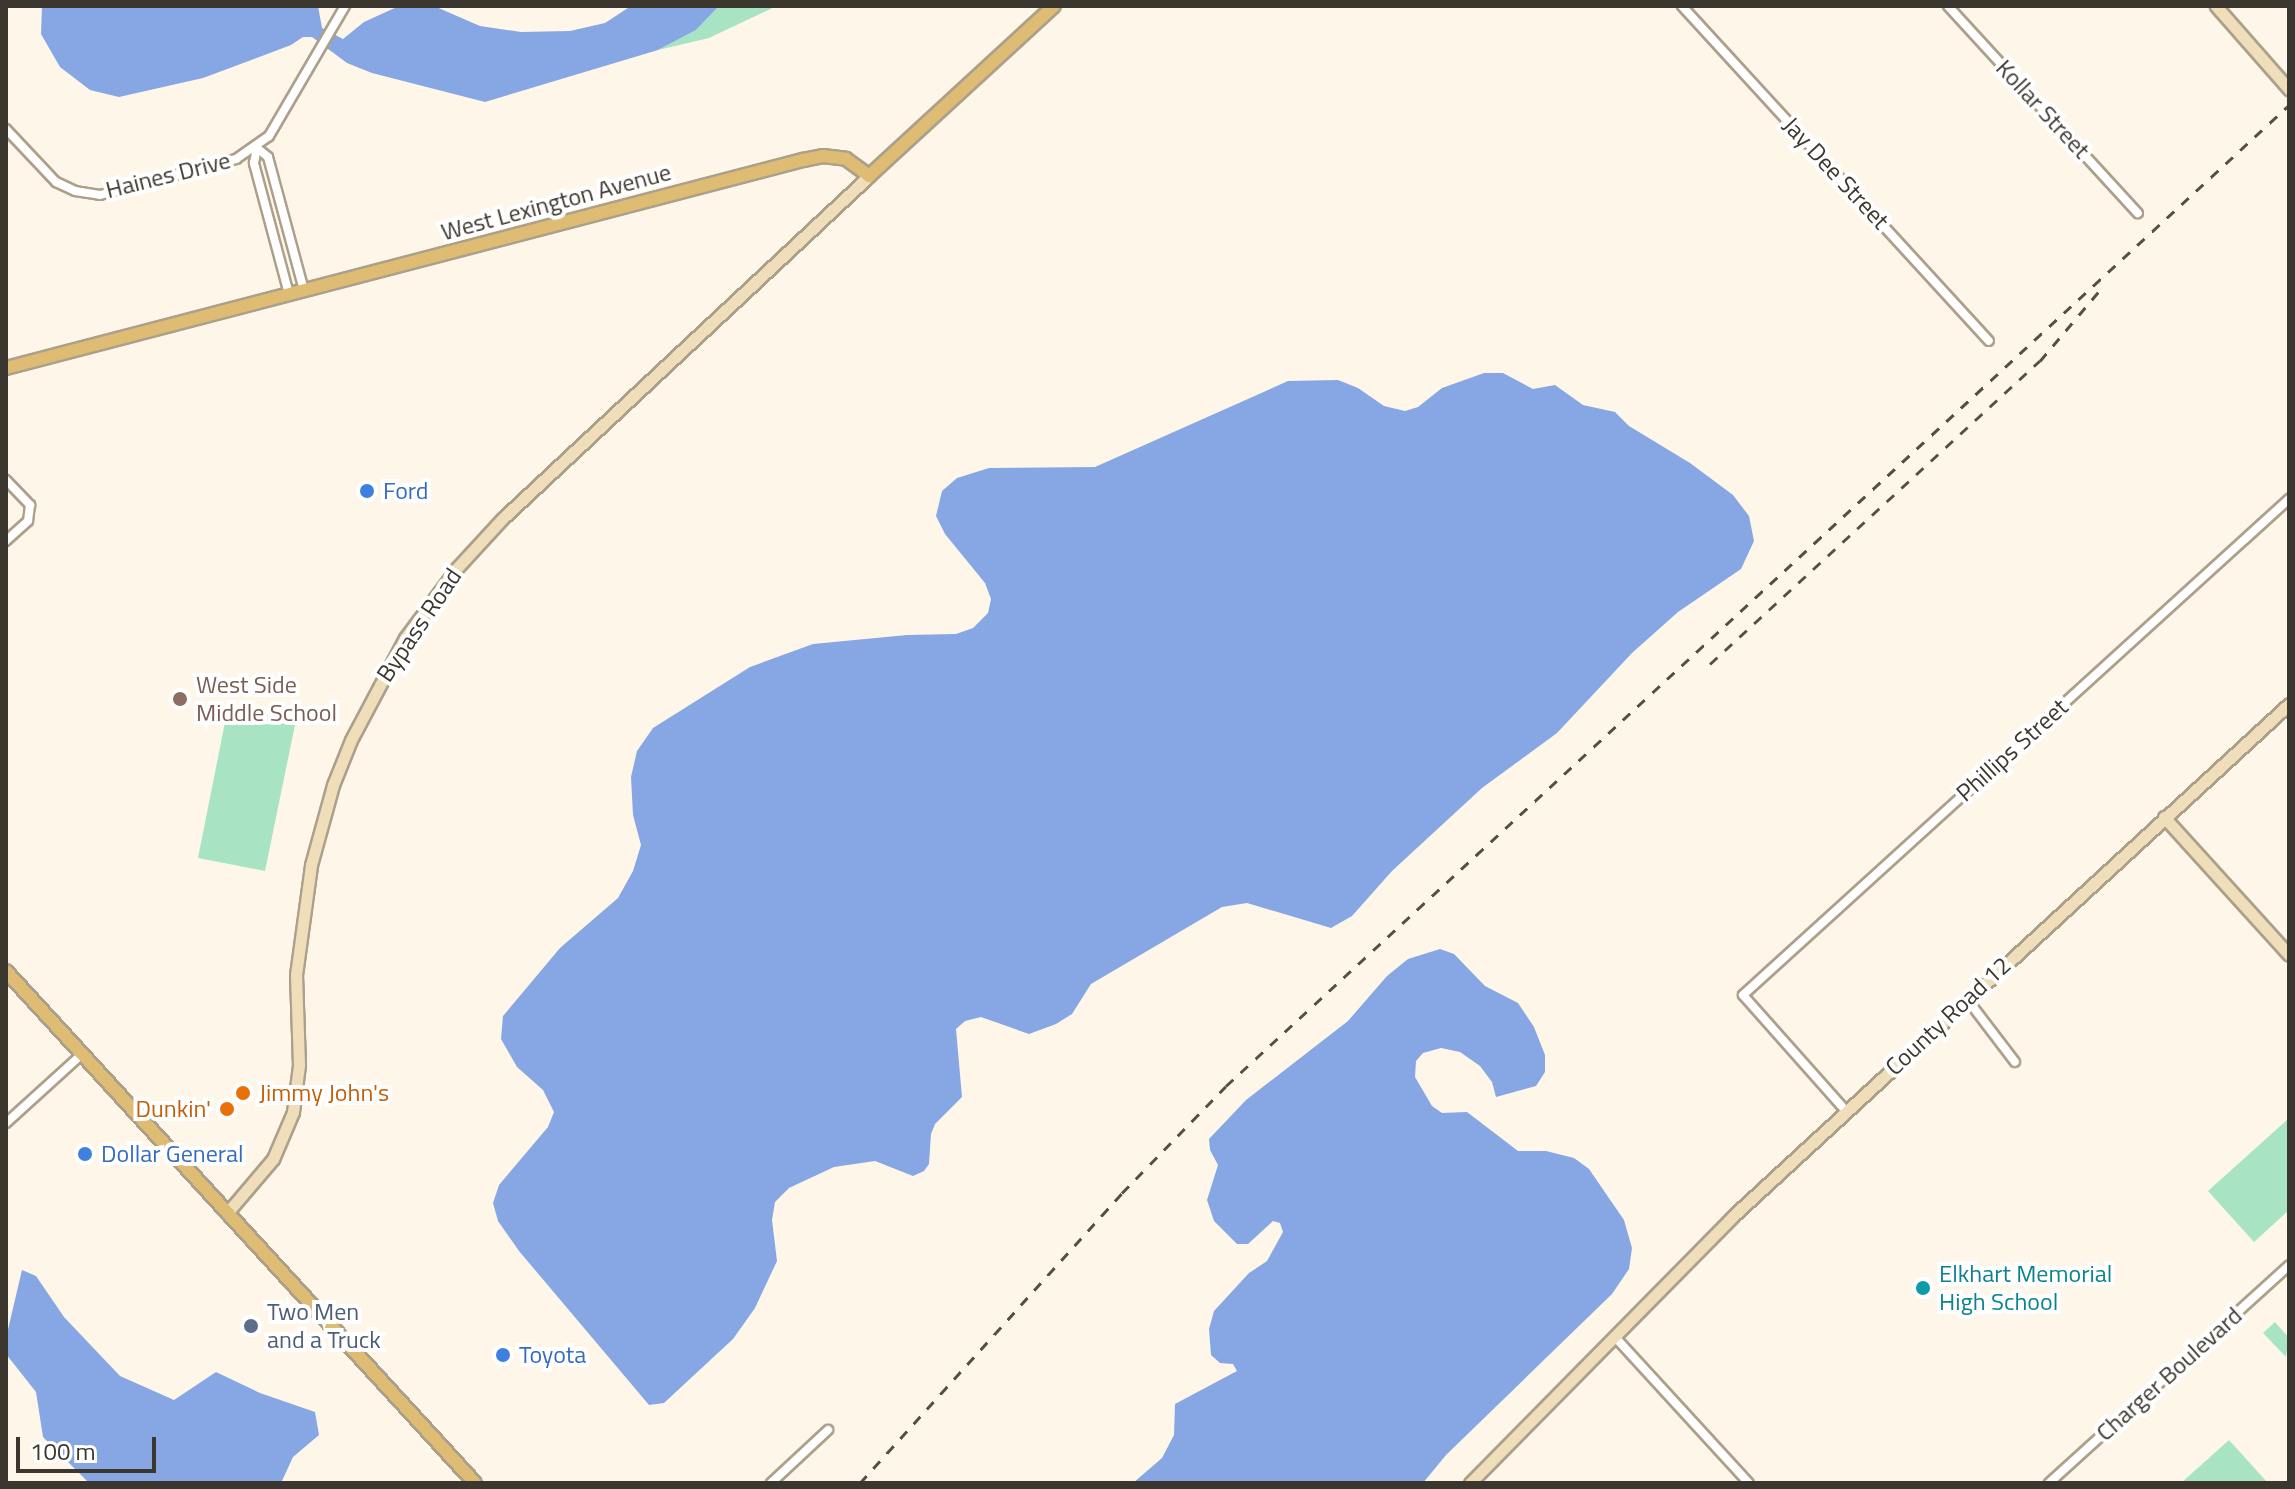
<!DOCTYPE html>
<style>
body{margin:0}
#map{position:relative;width:2295px;height:1489px;overflow:hidden;background:#fef7e9;font-family:"Titillium Web",sans-serif}
div>[style]{position:absolute}
[style*='--x']{left:calc(var(--x)*1px);top:calc(var(--y)*1px);width:calc(var(--w)*1px);rotate:calc(var(--a)*1deg)}
.green>*{inset:0;background:#a8e4c3}
.water>*{inset:0;background:#86a7e4}
.roads{filter:drop-shadow(2px 0 #aca08b) drop-shadow(-2px 0 #aca08b) drop-shadow(0 2px #aca08b) drop-shadow(0 -2px #aca08b)}
.street>*{height:8px;margin:-4px;padding:0 4px;transform-origin:4px;border-radius:4px;background:#fff}
.secondary>*{height:11px;margin:-5.5px;padding:0 5.5px;transform-origin:5.5px;border-radius:5.5px;background:#efdeb9}
.primary>*{height:12px;margin:-6px;padding:0 6px;transform-origin:6px;border-radius:6px;background:#dfbc73}
.rail>*{height:3px;margin-top:-1.5px;transform-origin:0;background:repeating-linear-gradient(90deg,#544f45 0 10px,transparent 0 20px)}
.dots>*{width:22px;height:22px;translate:-50% -50%;box-sizing:border-box;border:4px solid #fff;border-radius:50%}
span{translate:-50% -50%;white-space:nowrap;text-align:center;line-height:1.15;-webkit-text-stroke:8px #fff;paint-order:stroke}
.street-label{font-size:24px;color:#3c372e}
.shop-label{font-size:24px;color:#366cbe}
.left{translate:0 -50%;text-align:left}
.education-label{font-size:24px;color:#785e54}
.food-label{font-size:24px;color:#c56008}
.right{translate:-100% -50%;text-align:right}
.culture-label{font-size:24px;color:#0d838f}
.service-label{font-size:24px;color:#4e5e75}
.frame{position:absolute;inset:0;border:8px solid #3c372e;pointer-events:none}
.scale{position:absolute;left:16px;top:1437px;width:140px;height:36px;box-sizing:border-box;border:4px solid #3c372e;border-top:0;padding-left:10px;font-size:24px;line-height:28px;white-space:nowrap;color:#3c372e;-webkit-text-stroke:6px #fff;paint-order:stroke}
</style>
<div id="map">
<div class="green">
<i style="clip-path:polygon(719px 6px,777px 6px,709px 38px,658px 50px,696px 30px)"></i>
<i style="clip-path:polygon(228px 707px,296px 720px,265px 871px,198px 858px)"></i>
<i style="clip-path:polygon(2289px 1118px,2289px 1210px,2254px 1242px,2208px 1191px)"></i>
<i style="clip-path:polygon(2275px 1322px,2289px 1338px,2286px 1357px,2263px 1333px)"></i>
<i style="clip-path:polygon(2229px 1440px,2268px 1483px,2181px 1483px)"></i>
</div>
<div class="water">
<i style="clip-path:polygon(42px 6px,318px 6px,322px 28px,343px 39px,364px 22px,399px 6px,434px 6px,480px 26px,521px 32px,570px 31px,605px 23px,631px 6px,719px 6px,696px 30px,658px 50px,485px 102px,372px 73px,347px 63px,312px 37px,303px 37px,291px 45px,203px 78px,119px 97px,90px 90px,60px 67px,41px 34px)"></i>
<i style="clip-path:polygon(1484px 373px,1503px 373px,1533px 389px,1555px 385px,1583px 405px,1615px 412px,1629px 426px,1690px 463px,1733px 495px,1749px 516px,1754px 541px,1741px 569px,1678px 612px,1632px 653px,1557px 733px,1482px 788px,1392px 871px,1352px 916px,1331px 928px,1247px 903px,1222px 907px,1091px 984px,1072px 1014px,1056px 1024px,1029px 1034px,981px 1017px,965px 1021px,956px 1029px,962px 1097px,935px 1124px,931px 1134px,929px 1164px,924px 1171px,913px 1176px,875px 1161px,834px 1167px,789px 1188px,775px 1202px,772px 1220px,777px 1261px,755px 1308px,733px 1339px,664px 1403px,649px 1405px,519px 1251px,498px 1221px,493px 1203px,499px 1185px,548px 1127px,554px 1112px,543px 1090px,517px 1067px,501px 1039px,503px 1016px,560px 948px,618px 898px,633px 871px,641px 845px,633px 815px,631px 777px,637px 751px,653px 728px,750px 667px,813px 644px,907px 635px,956px 634px,973px 628px,988px 613px,991px 599px,985px 583px,945px 534px,936px 516px,942px 491px,957px 478px,989px 468px,1095px 467px,1288px 381px,1338px 380px,1358px 388px,1384px 406px,1405px 411px,1418px 407px,1442px 388px)"></i>
<i style="clip-path:polygon(1440px 949px,1454px 954px,1485px 986px,1518px 1003px,1534px 1027px,1545px 1055px,1545px 1072px,1536px 1086px,1496px 1097px,1492px 1082px,1480px 1066px,1460px 1052px,1441px 1048px,1423px 1053px,1416px 1061px,1415px 1077px,1432px 1106px,1442px 1113px,1467px 1112px,1518px 1151px,1546px 1151px,1574px 1158px,1589px 1169px,1624px 1220px,1632px 1248px,1629px 1269px,1612px 1294px,1446px 1455px,1423px 1483px,1133px 1483px,1162px 1458px,1174px 1435px,1175px 1404px,1237px 1371px,1233px 1364px,1220px 1363px,1211px 1355px,1209px 1329px,1214px 1311px,1249px 1273px,1267px 1261px,1283px 1232px,1280px 1223px,1273px 1221px,1248px 1244px,1237px 1244px,1214px 1221px,1207px 1200px,1218px 1165px,1210px 1150px,1209px 1139px,1246px 1100px,1348px 1021px,1387px 976px,1408px 959px)"></i>
<i style="clip-path:polygon(22px 1270px,36px 1276px,64px 1317px,120px 1376px,174px 1400px,216px 1372px,260px 1393px,315px 1412px,319px 1435px,293px 1457px,281px 1483px,89px 1483px,43px 1437px,36px 1392px,6px 1354px,6px 1338px)"></i>
</div>
<div class="roads">
<div class="street">
<i style="--x:1682;--y:6;--w:454;--a:47.5"></i>
<i style="--x:1948;--y:6;--w:281;--a:47.5"></i>
<i style="--x:6;--y:129;--w:73;--a:46.7"></i>
<i style="--x:56;--y:182;--w:21;--a:25"></i>
<i style="--x:75;--y:191;--w:25;--a:9"></i>
<i style="--x:100;--y:195;--w:141;--a:-14.8"></i>
<i style="--x:236;--y:159;--w:40;--a:-34.9"></i>
<i style="--x:269;--y:136;--w:151;--a:-59.7"></i>
<i style="--x:289;--y:294;--w:136;--a:-105"></i>
<i style="--x:254;--y:163;--w:15;--a:-79"></i>
<i style="--x:257;--y:148;--w:14;--a:39"></i>
<i style="--x:268;--y:157;--w:138;--a:74.9"></i>
<i style="--x:6;--y:480;--w:35;--a:46"></i>
<i style="--x:30;--y:505;--w:16;--a:97"></i>
<i style="--x:28;--y:521;--w:30;--a:138"></i>
<i style="--x:1967;--y:999;--w:79;--a:52.7"></i>
<i style="--x:1846;--y:1111;--w:155;--a:-131.6"></i>
<i style="--x:1743;--y:995;--w:738;--a:-42.25"></i>
<i style="--x:6;--y:1123;--w:103;--a:-42.2"></i>
<i style="--x:1615;--y:1337;--w:198;--a:47.5"></i>
<i style="--x:771;--y:1483;--w:78;--a:-42.9"></i>
<i style="--x:2049;--y:1483;--w:324;--a:-42.2"></i>
</div>
<div class="secondary">
<i style="--x:2216;--y:6;--w:111;--a:48.7"></i>
<i style="--x:2164;--y:817;--w:186;--a:47.8"></i>
<i style="--x:227;--y:1213;--w:71;--a:-49.6"></i>
<i style="--x:273;--y:1159;--w:51;--a:-66.9"></i>
<i style="--x:293;--y:1112;--w:47;--a:-82.7"></i>
<i style="--x:299;--y:1065;--w:90;--a:-91.9"></i>
<i style="--x:296;--y:975;--w:111;--a:-82.2"></i>
<i style="--x:311;--y:865;--w:83;--a:-74.6"></i>
<i style="--x:333;--y:785;--w:48;--a:-68.2"></i>
<i style="--x:351;--y:740;--w:115;--a:-62.1"></i>
<i style="--x:405;--y:638;--w:87;--a:-53.4"></i>
<i style="--x:457;--y:568;--w:67;--a:-47.4"></i>
<i style="--x:502;--y:519;--w:502;--a:-43.06"></i>
<i style="--x:1470;--y:1483;--w:375;--a:-45.4"></i>
<i style="--x:1733;--y:1216;--w:756;--a:-42.64"></i>
</div>
<div class="primary">
<i style="--x:6;--y:368;--w:824;--a:-14.63"></i>
<i style="--x:803;--y:160;--w:20;--a:-11"></i>
<i style="--x:823;--y:156;--w:23;--a:7"></i>
<i style="--x:846;--y:159;--w:29;--a:36"></i>
<i style="--x:869;--y:176;--w:251;--a:-42.6"></i>
<i style="--x:6;--y:971;--w:694;--a:47.51"></i>
</div>
</div>
<div class="rail">
<i style="--x:1710;--y:664;--w:448;--a:-42.6"></i>
<i style="--x:2040;--y:361;--w:93;--a:-49.8"></i>
<i style="--x:860;--y:1483;--w:391;--a:-47.9"></i>
<i style="--x:1122;--y:1193;--w:149;--a:-45.8"></i>
<i style="--x:1226;--y:1086;--w:1446;--a:-42.7"></i>
</div>
<div class="dots">
<i style="left:367px;top:491px;background:#3f7fe0"></i>
<i style="left:180px;top:699px;background:#8d6e63"></i>
<i style="left:243px;top:1093px;background:#e8710a"></i>
<i style="left:227px;top:1109px;background:#e8710a"></i>
<i style="left:85px;top:1154px;background:#3f7fe0"></i>
<i style="left:1923px;top:1288px;background:#0f9aa8"></i>
<i style="left:251px;top:1326px;background:#5c6f8a"></i>
<i style="left:503px;top:1355px;background:#3f7fe0"></i>
</div>
<div class="street-label">
<span style="left:2043px;top:109px;rotate:47deg">Kollar Street</span>
<span style="left:1836px;top:173px;rotate:47deg">Jay Dee Street</span>
<span style="left:168px;top:175px;rotate:-14deg">Haines Drive</span>
<span style="left:556px;top:202px;rotate:-15deg">West Lexington Avenue</span>
<span style="left:419px;top:625px;rotate:-56deg">Bypass Road</span>
<span style="left:2012px;top:750px;rotate:-42deg">Phillips Street</span>
<span style="left:1948px;top:1016px;rotate:-43deg">County Road 12</span>
<span style="left:2169px;top:1374px;rotate:-42deg">Charger Boulevard</span>
</div>
<div class="shop-label">
<span class="left" style="left:383px;top:491px">Ford</span>
<span class="left" style="left:101px;top:1154px">Dollar General</span>
<span class="left" style="left:519px;top:1355px">Toyota</span>
</div>
<div class="education-label">
<span class="left" style="left:196px;top:699px">West Side<br>Middle School</span>
</div>
<div class="food-label">
<span class="left" style="left:259px;top:1093px">Jimmy John's</span>
<span class="right" style="left:211px;top:1109px">Dunkin'</span>
</div>
<div class="culture-label">
<span class="left" style="left:1939px;top:1288px">Elkhart Memorial<br>High School</span>
</div>
<div class="service-label">
<span class="left" style="left:267px;top:1326px">Two Men<br>and a Truck</span>
</div>
<div class="frame"></div>
<div class="scale">100 m</div>
</div>
